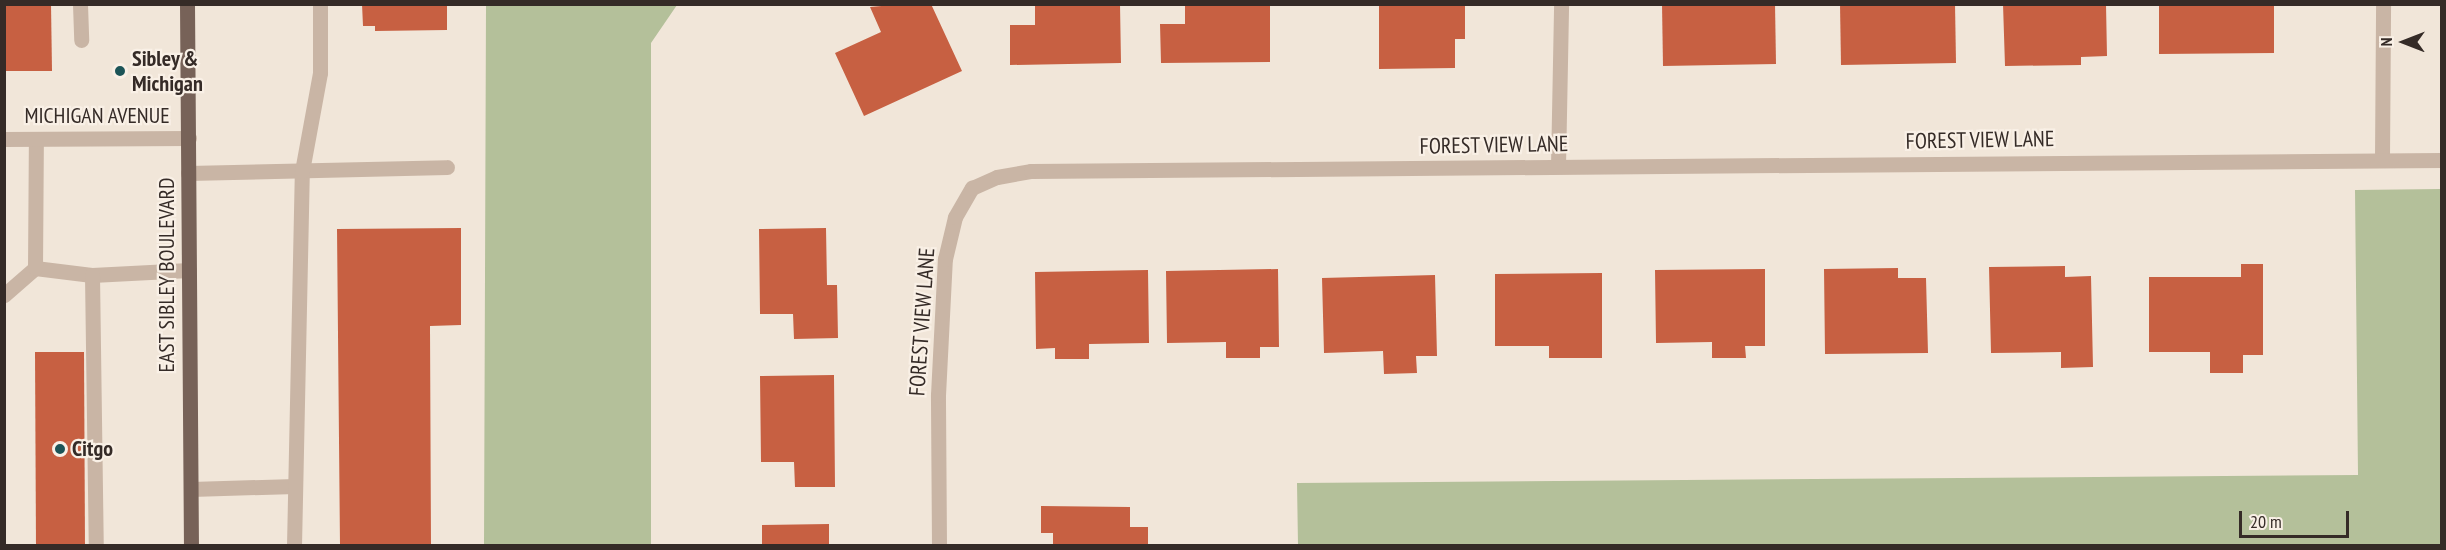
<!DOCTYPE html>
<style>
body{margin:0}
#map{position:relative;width:2446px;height:550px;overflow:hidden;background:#f1e6d9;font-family:"PT Sans Narrow",sans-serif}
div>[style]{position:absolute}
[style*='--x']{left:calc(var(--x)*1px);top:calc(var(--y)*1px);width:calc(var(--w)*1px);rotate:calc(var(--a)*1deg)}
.green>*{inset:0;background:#b4c09a}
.building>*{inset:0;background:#c76042}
.service>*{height:15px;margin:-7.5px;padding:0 7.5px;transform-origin:7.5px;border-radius:7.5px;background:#c9b5a5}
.minor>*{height:15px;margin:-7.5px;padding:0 7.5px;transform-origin:7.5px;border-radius:7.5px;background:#c9b5a5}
.primary>*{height:15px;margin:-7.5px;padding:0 7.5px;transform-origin:7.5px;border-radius:7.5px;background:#776258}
.dots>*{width:16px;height:16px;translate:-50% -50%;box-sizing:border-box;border:3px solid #f9f0e6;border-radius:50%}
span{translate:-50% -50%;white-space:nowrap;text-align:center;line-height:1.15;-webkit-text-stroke:4.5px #f9f0e6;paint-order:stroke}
.poi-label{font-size:22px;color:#352b27;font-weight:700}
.left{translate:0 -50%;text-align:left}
.street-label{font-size:22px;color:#352b27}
.frame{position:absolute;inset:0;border:6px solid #352b27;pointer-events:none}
.north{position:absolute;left:2374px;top:12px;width:60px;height:60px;-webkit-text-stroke:4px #f9f0e6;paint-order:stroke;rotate:270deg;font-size:16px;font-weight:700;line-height:24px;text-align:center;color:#352b27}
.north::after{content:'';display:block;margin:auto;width:21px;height:27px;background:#352b27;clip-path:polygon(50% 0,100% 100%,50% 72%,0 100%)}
.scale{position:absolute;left:2239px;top:511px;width:110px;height:27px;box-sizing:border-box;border:3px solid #352b27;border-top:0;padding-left:8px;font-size:18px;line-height:21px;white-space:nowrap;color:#352b27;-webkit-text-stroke:4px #f9f0e6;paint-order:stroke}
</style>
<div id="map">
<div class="green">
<i style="clip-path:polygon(486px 5px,677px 5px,651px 43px,651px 545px,484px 545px)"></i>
<i style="clip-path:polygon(2441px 189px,2441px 545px,1298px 545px,1297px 483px,2358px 475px,2355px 190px)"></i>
</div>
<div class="building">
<i style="clip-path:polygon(4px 4px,51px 4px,52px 71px,4px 71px)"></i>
<i style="clip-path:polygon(362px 4px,447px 4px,447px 30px,375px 31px,375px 26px,363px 26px)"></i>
<i style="clip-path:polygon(904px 4px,931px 4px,962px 71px,864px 116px,835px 53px,881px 32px,870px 7px)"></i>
<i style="clip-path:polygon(1035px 4px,1120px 4px,1121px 63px,1010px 65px,1010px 25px,1035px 25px)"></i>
<i style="clip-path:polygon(1185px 4px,1270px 4px,1270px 62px,1161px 63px,1160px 24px,1185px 24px)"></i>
<i style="clip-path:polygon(1379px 4px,1465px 4px,1465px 39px,1455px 39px,1455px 68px,1379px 69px)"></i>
<i style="clip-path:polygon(1662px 4px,1775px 4px,1776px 64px,1663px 66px)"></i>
<i style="clip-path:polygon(1840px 4px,1955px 4px,1956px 63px,1841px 65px)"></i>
<i style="clip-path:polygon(2003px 4px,2106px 4px,2107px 56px,2081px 57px,2081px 65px,2005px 66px)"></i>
<i style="clip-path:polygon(2159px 4px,2274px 4px,2274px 53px,2159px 54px)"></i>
<i style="clip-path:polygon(461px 228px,461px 325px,430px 326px,431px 546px,340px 546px,337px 229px)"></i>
<i style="clip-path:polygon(826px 228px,827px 285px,837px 285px,838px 338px,794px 339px,793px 314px,760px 314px,759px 229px)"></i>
<i style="clip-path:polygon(2241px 264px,2263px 264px,2263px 355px,2243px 355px,2243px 373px,2210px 373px,2210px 352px,2149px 352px,2149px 277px,2241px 277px)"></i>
<i style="clip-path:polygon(2065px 266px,2065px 277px,2091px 276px,2093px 367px,2061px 368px,2061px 352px,1991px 353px,1989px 267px)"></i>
<i style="clip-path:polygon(1898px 268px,1898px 278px,1926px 278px,1928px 353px,1825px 354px,1824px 269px)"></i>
<i style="clip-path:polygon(1278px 269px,1279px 347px,1260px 347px,1260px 358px,1226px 358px,1226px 342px,1167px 343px,1166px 271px)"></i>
<i style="clip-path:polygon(1765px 269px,1765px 346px,1745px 346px,1746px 358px,1712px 358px,1712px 342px,1656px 343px,1655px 270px)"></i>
<i style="clip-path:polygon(1148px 270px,1149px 343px,1089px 344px,1089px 359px,1055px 359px,1055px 348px,1036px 349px,1035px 272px)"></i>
<i style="clip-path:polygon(1602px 273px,1602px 358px,1549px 358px,1549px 346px,1495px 346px,1495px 274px)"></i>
<i style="clip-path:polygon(1435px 275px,1437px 356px,1416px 356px,1417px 373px,1384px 374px,1383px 351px,1324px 353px,1322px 278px)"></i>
<i style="clip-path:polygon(35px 352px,84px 352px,85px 546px,36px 546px)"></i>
<i style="clip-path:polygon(834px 375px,835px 487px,795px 487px,794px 462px,761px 462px,760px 376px)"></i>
<i style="clip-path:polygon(1041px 506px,1130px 507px,1130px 527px,1148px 527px,1148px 546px,1053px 546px,1053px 533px,1041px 533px)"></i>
<i style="clip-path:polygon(829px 524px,829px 546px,762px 546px,762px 525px)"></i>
</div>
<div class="service">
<i style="--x:80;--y:4;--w:36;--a:88"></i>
<i style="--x:188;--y:173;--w:259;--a:-1.3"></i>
<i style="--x:35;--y:268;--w:57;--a:7"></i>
<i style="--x:92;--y:275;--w:97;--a:-3"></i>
<i style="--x:92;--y:275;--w:271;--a:89.2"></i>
<i style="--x:4;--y:295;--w:41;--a:-41.1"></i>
<i style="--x:35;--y:268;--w:129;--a:-89.6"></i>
<i style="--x:191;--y:489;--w:104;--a:-1.7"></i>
<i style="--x:294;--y:546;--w:375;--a:-88.8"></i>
<i style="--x:302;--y:171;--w:100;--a:-79.6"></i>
<i style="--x:320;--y:73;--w:69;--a:-90"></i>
</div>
<div class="minor">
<i style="--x:4;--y:139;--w:185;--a:-0.3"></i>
<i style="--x:2382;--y:159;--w:155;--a:-89.6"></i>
<i style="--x:1558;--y:166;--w:162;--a:-88.9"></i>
<i style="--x:939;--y:546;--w:151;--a:-90.4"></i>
<i style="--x:938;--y:395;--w:136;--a:-87.1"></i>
<i style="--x:945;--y:259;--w:43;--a:-76.6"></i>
<i style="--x:955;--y:217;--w:34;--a:-60"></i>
<i style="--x:972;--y:188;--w:27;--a:-24"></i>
<i style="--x:997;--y:177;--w:35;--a:-10"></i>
<i style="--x:1031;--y:171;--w:1411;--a:-0.45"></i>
</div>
<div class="primary">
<i style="--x:187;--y:4;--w:542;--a:89.58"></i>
</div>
<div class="dots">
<i style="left:120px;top:71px;background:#1c5457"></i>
<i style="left:60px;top:449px;background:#1c5457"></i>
</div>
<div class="poi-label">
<span class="left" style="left:132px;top:71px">Sibley &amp;<br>Michigan</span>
<span class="left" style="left:72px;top:449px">Citgo</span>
</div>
<div class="street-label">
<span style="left:97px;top:116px">MICHIGAN AVENUE</span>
<span style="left:1980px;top:140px;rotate:-1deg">FOREST VIEW LANE</span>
<span style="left:1494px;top:145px;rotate:-1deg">FOREST VIEW LANE</span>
<span style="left:167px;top:275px;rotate:-90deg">EAST SIBLEY BOULEVARD</span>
<span style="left:922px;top:322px;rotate:-86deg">FOREST VIEW LANE</span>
</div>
<div class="frame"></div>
<div class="north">N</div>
<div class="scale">20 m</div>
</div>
